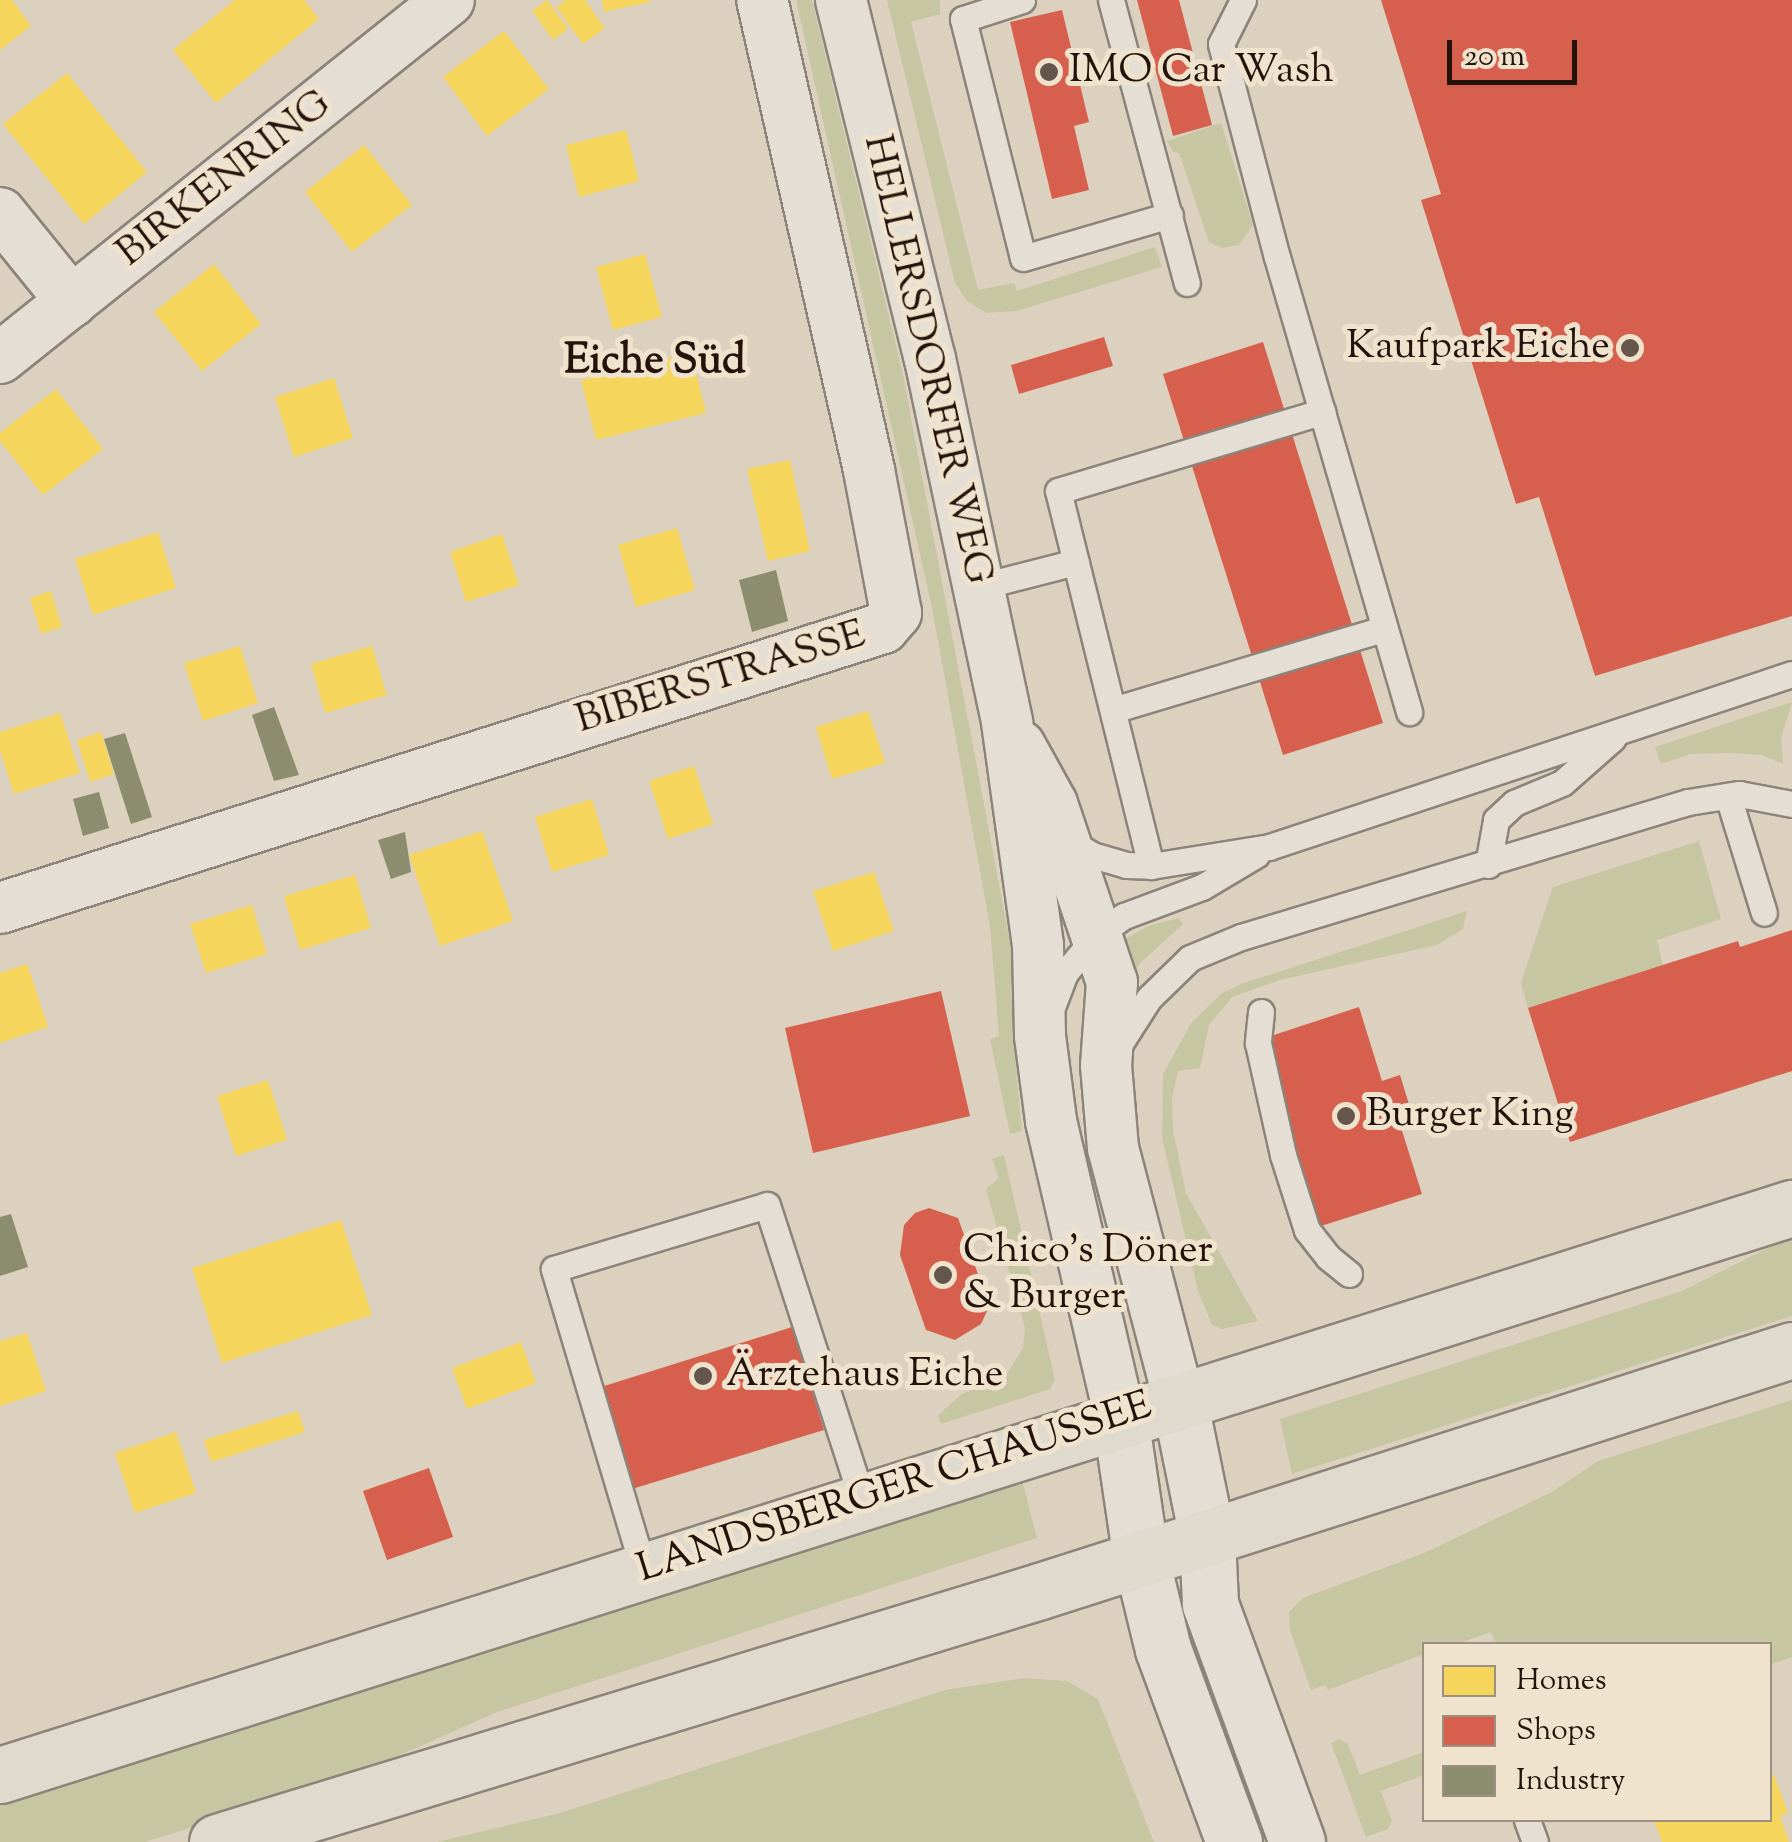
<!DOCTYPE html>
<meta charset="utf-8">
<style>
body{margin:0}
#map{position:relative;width:1792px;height:1842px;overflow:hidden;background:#dcd1bf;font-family:"Sorts Mill Goudy",serif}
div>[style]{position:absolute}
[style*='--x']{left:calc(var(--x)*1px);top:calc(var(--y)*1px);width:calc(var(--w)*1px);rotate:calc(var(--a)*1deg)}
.green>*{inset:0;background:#c7c6a3}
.homes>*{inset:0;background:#f6d55c}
.shops>*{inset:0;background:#d6604d}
.industry>*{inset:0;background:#8c8c6e}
.roads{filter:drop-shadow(2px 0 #8c8379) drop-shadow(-2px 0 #8c8379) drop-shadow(0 2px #8c8379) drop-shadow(0 -2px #8c8379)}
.service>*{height:25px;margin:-12.5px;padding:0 12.5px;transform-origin:12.5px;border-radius:12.5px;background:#e4ded5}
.minor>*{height:50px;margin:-25px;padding:0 25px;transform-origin:25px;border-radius:25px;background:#e4ded5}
.tertiary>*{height:55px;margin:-27.5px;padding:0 27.5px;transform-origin:27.5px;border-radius:27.5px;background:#e4ded5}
.primary>*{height:55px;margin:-27.5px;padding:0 27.5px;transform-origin:27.5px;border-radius:27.5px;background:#dfd9ce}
.dots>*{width:28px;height:28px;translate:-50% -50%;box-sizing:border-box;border:5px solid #f0e3ce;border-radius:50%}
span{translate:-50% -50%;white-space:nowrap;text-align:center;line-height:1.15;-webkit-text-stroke:10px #f0e3ce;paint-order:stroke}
.poi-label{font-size:40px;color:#23130b}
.left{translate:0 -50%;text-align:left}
.right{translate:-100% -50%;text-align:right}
.street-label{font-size:40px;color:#23130b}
.neighbourhood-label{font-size:42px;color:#23130b;font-weight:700}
.legend{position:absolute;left:1422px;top:1642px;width:350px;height:180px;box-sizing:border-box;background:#f0e3ce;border:2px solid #9e9080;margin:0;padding:12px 18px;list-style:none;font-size:30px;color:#23130b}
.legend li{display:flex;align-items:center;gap:20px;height:50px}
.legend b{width:50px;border:2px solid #9e9080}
.scale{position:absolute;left:1447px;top:40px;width:130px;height:45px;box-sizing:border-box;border:5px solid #23130b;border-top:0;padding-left:12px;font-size:30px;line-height:35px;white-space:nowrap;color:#23130b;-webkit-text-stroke:8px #f0e3ce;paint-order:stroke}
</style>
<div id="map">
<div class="green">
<i style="clip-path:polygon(796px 0,812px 0,902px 370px,1012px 953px,1014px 1044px,1022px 1131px,1010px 1134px,990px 1039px,999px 1036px,990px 926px,932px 608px)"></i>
<i style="clip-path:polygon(887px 0,940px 0,940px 14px,911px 22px,978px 290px,1014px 283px,1017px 291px,1155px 247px,1162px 267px,1016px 311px,986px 313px,967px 301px,955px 283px)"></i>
<i style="clip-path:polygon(1221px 123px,1253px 225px,1239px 245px,1222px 248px,1209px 242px,1179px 153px,1173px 152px,1167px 141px)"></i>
<i style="clip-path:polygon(1792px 702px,1781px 738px,1783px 764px,1762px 755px,1727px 753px,1691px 754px,1661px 764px,1655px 747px)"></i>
<i style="clip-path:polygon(1699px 841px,1721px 919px,1657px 940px,1663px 965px,1528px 1008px,1521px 983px,1553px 887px)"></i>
<i style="clip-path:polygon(1467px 911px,1463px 929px,1437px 945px,1280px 980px,1232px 997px,1209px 1025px,1200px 1068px,1178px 1071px,1172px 1099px,1173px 1130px,1186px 1193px,1258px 1321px,1222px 1329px,1212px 1325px,1198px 1291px,1162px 1138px,1163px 1074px,1191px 1023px,1222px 993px,1241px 984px)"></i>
<i style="clip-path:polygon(1179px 918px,1183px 924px,1139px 964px,1128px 987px,1114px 945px,1148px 926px)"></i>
<i style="clip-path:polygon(1004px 1155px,1055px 1380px,1050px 1389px,941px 1424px,938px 1416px,945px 1409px,962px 1394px,1005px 1377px,1023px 1348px,1025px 1328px,986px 1189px,999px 1178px,992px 1159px)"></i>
<i style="clip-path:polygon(1792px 1236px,1792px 1316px,1292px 1474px,1280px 1419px,1682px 1291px)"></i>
<i style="clip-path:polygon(1792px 1400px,1792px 1657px,1770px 1665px,1770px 1644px,1496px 1644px,1491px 1632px,1457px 1644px,1424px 1644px,1424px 1654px,1328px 1690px,1325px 1685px,1311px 1690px,1290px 1630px,1289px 1612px,1303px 1598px,1424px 1553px,1552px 1492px,1598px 1461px)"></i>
<i style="clip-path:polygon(1021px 1476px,1037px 1538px,497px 1712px,347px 1779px,145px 1842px,0 1842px,0 1797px)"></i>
<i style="clip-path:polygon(1192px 1625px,1272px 1842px,1253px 1842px,1176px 1631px)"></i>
<i style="clip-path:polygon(1025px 1678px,1067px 1681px,1098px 1699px,1154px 1842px,437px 1842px,560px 1813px,945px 1690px)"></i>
<i style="clip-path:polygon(1340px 1739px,1348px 1744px,1360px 1775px,1424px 1752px,1424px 1775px,1381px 1791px,1392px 1821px,1388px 1829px,1366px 1837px,1331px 1743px)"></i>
</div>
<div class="homes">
<i style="clip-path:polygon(0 0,12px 0,31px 26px,0 50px)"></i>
<i style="clip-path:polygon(235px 0,304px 0,319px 19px,216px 103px,173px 50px)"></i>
<i style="clip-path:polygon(547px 0,568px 29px,553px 40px,532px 11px)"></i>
<i style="clip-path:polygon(566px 0,585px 0,605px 28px,583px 44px,556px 7px)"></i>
<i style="clip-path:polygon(602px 0,650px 0,650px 2px,604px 12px)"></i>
<i style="clip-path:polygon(504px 31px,549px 89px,487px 136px,443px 77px)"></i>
<i style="clip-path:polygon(67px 73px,147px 172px,84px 224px,3px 124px)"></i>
<i style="clip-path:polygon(626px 130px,639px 181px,579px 197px,566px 145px)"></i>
<i style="clip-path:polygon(364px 145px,412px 205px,352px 252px,305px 192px)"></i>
<i style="clip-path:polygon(645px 254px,662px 317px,613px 330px,596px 267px)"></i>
<i style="clip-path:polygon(214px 264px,261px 324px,202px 371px,154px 312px)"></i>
<i style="clip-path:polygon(691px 353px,706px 413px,596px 440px,581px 380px)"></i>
<i style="clip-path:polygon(334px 378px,353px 438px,294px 457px,275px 397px)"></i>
<i style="clip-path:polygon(56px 389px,103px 449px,43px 495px,0 441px,0 433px)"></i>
<i style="clip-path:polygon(790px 460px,810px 551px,768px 561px,747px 469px)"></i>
<i style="clip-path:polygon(677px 528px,695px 590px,636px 607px,618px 545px)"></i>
<i style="clip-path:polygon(158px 532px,176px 588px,93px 615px,75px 559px)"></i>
<i style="clip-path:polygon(502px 534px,519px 585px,466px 602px,450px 552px)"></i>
<i style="clip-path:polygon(51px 591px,62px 627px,41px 634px,30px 598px)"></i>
<i style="clip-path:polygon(240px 646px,258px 703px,203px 721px,184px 663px)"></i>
<i style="clip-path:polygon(372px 646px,387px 695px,325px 713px,311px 664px)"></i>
<i style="clip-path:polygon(868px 711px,885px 763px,832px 779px,816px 727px)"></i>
<i style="clip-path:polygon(60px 713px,80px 773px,14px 794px,0 750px,0 732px)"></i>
<i style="clip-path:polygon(101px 732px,114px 774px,90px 782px,77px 740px)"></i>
<i style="clip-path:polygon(694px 766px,713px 824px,668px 839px,649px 781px)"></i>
<i style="clip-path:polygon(592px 799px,609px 855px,552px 872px,535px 817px)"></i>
<i style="clip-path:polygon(482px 831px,513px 921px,440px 946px,409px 855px)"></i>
<i style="clip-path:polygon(874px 872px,894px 931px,833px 951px,813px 891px)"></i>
<i style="clip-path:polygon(355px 875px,371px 928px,300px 950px,284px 896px)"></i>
<i style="clip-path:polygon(252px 905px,267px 954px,206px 973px,190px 924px)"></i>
<i style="clip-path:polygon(27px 964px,48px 1027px,0 1043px,0 973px)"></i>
<i style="clip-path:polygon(268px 1080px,287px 1140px,236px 1156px,217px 1096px)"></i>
<i style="clip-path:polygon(341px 1220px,372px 1315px,222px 1363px,192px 1268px)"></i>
<i style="clip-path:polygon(27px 1333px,46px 1391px,0 1406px,0 1341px)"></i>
<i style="clip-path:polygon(521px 1342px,536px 1383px,467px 1409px,452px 1368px)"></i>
<i style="clip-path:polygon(298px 1411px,305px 1432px,211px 1462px,204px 1440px)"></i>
<i style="clip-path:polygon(176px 1432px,196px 1493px,135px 1513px,115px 1453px)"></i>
<i style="clip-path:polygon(1774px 1775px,1788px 1813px,1780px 1816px,1789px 1842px,1662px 1842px,1654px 1820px,1770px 1820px,1770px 1776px)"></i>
</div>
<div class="shops">
<i style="clip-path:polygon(1137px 0,1179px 0,1212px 125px,1173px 136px)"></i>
<i style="clip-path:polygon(1381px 0,1792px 0,1792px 616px,1595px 676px,1539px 497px,1516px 504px,1421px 200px,1441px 194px)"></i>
<i style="clip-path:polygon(1062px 10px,1089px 122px,1074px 126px,1089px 190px,1052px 199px,1010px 22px)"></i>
<i style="clip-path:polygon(1104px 337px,1113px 366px,1019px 394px,1011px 365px)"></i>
<i style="clip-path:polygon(1263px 342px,1383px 723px,1283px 755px,1163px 374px)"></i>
<i style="clip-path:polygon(1792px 930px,1792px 1071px,1570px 1142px,1528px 1008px,1738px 941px,1740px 947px)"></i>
<i style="clip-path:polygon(941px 991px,970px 1116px,813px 1153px,785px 1028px)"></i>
<i style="clip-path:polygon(1359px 1007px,1382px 1081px,1400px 1075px,1412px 1114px,1398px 1118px,1422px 1194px,1321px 1226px,1262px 1039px)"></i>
<i style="clip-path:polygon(929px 1208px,958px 1218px,985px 1294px,987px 1311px,981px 1324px,955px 1340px,926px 1330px,900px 1255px,904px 1225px,915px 1213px)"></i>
<i style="clip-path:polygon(792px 1327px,824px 1430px,632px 1489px,601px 1387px)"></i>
<i style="clip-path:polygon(429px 1468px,453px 1537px,387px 1560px,363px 1491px)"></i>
</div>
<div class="industry">
<i style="clip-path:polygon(776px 570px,788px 621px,752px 632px,739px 580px)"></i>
<i style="clip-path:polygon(274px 707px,299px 775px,274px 781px,252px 715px)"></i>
<i style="clip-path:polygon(125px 733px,152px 817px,131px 824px,104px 739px)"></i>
<i style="clip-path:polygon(99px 792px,109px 828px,83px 836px,73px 799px)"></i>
<i style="clip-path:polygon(405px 832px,411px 872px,391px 879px,378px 840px)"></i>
<i style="clip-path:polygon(11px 1214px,28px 1267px,0 1276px,0 1217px)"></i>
</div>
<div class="roads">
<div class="service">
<i style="--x:1022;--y:0;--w:62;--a:162.1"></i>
<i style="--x:963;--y:19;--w:246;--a:75.9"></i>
<i style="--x:1023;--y:258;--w:153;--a:-16.3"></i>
<i style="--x:1111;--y:0;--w:293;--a:75"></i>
<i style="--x:1243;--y:0;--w:49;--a:116.6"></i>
<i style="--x:1221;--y:44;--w:220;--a:75.3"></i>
<i style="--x:1277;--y:257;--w:474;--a:73.8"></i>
<i style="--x:978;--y:587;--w:101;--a:-14.3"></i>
<i style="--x:1113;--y:710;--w:282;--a:-16.7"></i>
<i style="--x:1728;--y:796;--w:122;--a:72.9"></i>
<i style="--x:1069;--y:841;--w:27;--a:31"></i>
<i style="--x:1092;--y:855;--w:35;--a:16"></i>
<i style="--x:1126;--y:865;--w:25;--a:2"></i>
<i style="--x:1151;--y:866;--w:120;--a:-9.1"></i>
<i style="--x:1269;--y:847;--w:551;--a:-18.3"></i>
<i style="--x:1488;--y:865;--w:46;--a:-79.9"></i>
<i style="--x:1496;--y:820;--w:25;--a:-43"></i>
<i style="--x:1514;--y:803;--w:52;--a:-22.6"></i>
<i style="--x:1562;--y:783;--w:68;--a:-41.4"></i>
<i style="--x:1151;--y:866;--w:386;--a:-103.9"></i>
<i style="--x:1058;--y:491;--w:276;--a:-16.7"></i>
<i style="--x:1052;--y:1007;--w:36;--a:-69"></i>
<i style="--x:1065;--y:973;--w:48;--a:-50"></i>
<i style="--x:1096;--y:936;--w:34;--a:-36"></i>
<i style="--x:1124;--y:916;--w:83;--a:-20.4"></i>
<i style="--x:1202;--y:887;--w:63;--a:-30.7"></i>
<i style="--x:1261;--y:1012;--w:31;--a:96"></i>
<i style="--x:1258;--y:1043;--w:115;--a:77.4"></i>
<i style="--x:1283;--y:1155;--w:79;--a:72.3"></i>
<i style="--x:1307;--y:1230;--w:34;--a:52"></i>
<i style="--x:1328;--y:1257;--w:27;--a:39"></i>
<i style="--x:1117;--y:1048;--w:59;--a:-57.4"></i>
<i style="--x:1149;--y:998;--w:57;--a:-44.3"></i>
<i style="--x:1190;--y:958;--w:55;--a:-22.4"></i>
<i style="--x:1241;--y:937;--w:467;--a:-16.8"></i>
<i style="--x:1688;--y:802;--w:52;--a:-8.9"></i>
<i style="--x:1739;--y:794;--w:54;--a:10.7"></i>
<i style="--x:643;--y:1568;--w:312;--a:-106.6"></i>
<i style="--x:554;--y:1269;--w:222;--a:-16.7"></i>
<i style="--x:767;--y:1205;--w:309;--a:72.1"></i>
<i style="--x:1527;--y:1820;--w:23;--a:70"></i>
</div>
<div class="minor">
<i style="--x:841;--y:0;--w:370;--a:76.1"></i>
<i style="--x:930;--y:359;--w:371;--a:78"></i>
<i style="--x:1007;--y:722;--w:226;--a:82.1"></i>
<i style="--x:1038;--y:946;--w:90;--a:88.7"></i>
<i style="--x:1040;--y:1036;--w:86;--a:82.6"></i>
<i style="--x:1051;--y:1121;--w:304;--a:76.9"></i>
<i style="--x:0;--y:213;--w:114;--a:51"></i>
<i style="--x:0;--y:358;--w:574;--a:-38.57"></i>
<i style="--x:1020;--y:746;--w:66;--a:61.1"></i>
<i style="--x:1052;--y:804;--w:188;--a:71.4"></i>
<i style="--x:1112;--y:982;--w:83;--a:94.1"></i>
<i style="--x:1106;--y:1065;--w:83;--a:85.2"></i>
<i style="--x:1113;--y:1148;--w:260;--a:75.3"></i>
<i style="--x:0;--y:908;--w:926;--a:-17.59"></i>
<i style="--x:883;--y:628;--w:20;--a:-49"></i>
<i style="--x:896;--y:613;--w:146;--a:-100.7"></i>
<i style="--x:869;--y:470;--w:482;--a:-102.8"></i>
</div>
<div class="tertiary">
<i style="--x:1179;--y:1399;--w:141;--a:78.5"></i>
<i style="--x:1207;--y:1537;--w:67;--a:87.4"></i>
<i style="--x:1210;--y:1604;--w:253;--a:69.9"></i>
<i style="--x:1120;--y:1417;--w:144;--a:81.6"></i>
<i style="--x:1141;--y:1559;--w:93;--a:76.3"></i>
<i style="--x:1163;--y:1649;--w:206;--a:69.8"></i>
</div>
<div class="primary">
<i style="--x:0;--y:1775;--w:1880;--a:-17.56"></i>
<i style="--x:217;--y:1842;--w:860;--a:-16.96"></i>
<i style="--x:1040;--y:1591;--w:790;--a:-17.77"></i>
</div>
</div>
<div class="dots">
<i style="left:1049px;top:72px;background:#64564a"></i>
<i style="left:1630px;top:348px;background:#64564a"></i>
<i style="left:1346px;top:1116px;background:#64564a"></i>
<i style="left:943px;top:1275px;background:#64564a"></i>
<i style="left:703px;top:1376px;background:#64564a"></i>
</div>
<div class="poi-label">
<span class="left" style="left:1069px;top:72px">IMO Car Wash</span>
<span class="right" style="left:1610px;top:348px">Kaufpark Eiche</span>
<span class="left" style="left:1366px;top:1116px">Burger King</span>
<span class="left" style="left:963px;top:1275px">Chico's Döner<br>&amp; Burger</span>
<span class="left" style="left:726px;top:1376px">Ärztehaus Eiche</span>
</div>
<div class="street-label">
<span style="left:225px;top:180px;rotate:-38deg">BIRKENRING</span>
<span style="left:926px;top:360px;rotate:77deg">HELLERSDORFER WEG</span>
<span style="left:721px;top:679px;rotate:-17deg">BIBERSTRASSE</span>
<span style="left:895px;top:1489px;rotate:-18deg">LANDSBERGER CHAUSSEE</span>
</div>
<div class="neighbourhood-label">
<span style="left:655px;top:362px">Eiche Süd</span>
</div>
<ul class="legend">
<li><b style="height:28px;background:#f6d55c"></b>Homes</li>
<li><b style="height:28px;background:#d6604d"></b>Shops</li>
<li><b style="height:28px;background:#8c8c6e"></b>Industry</li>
</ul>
<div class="scale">20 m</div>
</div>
